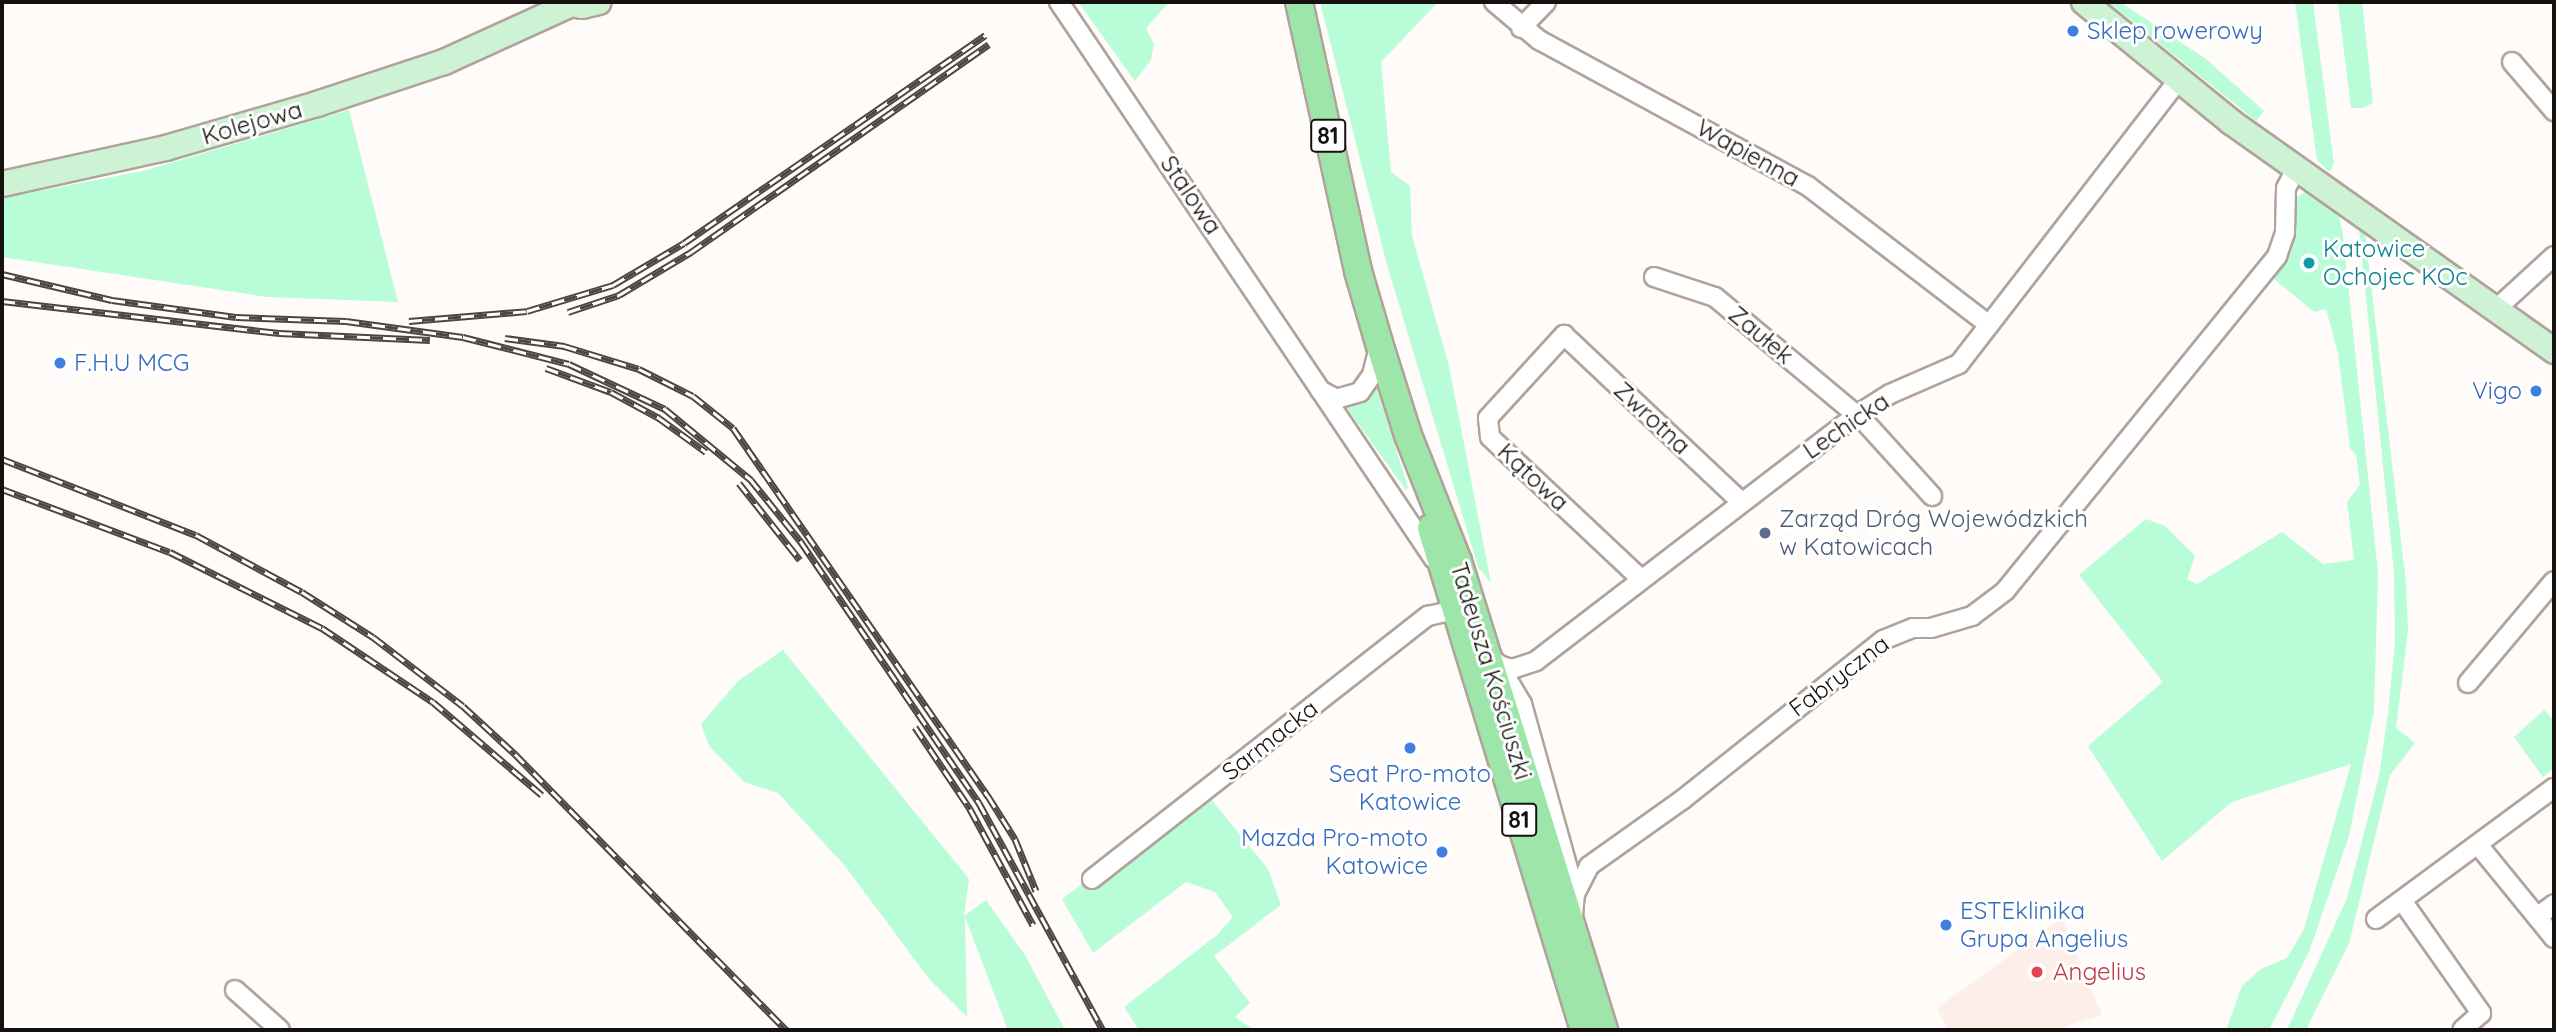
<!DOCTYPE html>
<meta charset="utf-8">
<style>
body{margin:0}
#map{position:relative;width:2556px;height:1032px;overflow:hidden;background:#fefbf9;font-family:Quicksand,sans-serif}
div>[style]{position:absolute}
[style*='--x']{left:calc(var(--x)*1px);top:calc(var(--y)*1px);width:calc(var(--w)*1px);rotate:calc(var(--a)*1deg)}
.medical>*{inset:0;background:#fdeee9}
.green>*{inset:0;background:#b8fdd7}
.roads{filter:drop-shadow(2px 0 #b0a39b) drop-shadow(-2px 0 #b0a39b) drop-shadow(0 2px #b0a39b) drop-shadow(0 -2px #b0a39b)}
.street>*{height:18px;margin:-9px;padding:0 9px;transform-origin:9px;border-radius:9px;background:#fff}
.secondary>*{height:24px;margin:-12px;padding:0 12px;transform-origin:12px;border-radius:12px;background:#cef2d4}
.primary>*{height:26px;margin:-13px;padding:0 13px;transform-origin:13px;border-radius:13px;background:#9de5a8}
.rail>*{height:7px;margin-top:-3.5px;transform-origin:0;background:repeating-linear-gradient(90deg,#fff 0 13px,#4b4644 0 26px);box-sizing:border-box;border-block:2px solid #4b4644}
.dots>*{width:19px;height:19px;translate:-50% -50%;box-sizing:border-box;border:4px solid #fff;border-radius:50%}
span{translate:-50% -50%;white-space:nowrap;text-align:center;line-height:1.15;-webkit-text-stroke:6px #fff;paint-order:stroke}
.shield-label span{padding:2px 5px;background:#fff;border:2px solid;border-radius:5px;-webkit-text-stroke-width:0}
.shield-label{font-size:23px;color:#16110f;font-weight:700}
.shop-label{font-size:24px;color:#366cbe}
.left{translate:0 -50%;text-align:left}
.right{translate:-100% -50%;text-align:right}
.street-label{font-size:24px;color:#16110f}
.culture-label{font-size:24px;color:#0d838f}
.service-label{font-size:24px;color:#4e5e75}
.health-label{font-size:24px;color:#be3a42}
.frame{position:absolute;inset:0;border:4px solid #16110f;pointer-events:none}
</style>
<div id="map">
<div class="medical">
<i style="clip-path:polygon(2062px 918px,2102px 1015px,2053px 1030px,1948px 1030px,1937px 1008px)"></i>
</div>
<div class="green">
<i style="clip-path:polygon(1078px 2px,1169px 2px,1146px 28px,1154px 44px,1151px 60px,1135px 81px)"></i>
<i style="clip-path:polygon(1320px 2px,1438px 2px,1381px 62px,1391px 172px,1410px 186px,1412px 236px,1449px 366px,1491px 583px,1478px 567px,1386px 261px)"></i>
<i style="clip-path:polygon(2108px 2px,2120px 2px,2206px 59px,2264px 111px,2256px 121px)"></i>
<i style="clip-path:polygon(2295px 2px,2313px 2px,2334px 164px,2330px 172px,2317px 160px)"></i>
<i style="clip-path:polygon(2338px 2px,2362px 2px,2373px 103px,2363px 108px,2351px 108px)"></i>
<i style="clip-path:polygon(349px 110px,398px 302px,267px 297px,2px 257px,2px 198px,143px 171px)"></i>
<i style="clip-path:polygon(2306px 191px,2339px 215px,2343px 235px,2378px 573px,2374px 711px,2349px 836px,2309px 952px,2269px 1030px,2226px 1030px,2242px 986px,2261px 969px,2287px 958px,2304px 929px,2351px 764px,2232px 802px,2162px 861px,2088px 746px,2163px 682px,2079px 575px,2146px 519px,2165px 526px,2195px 556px,2187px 579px,2197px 584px,2282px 532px,2323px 564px,2354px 560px,2347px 502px,2360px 485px,2356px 455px,2350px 448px,2338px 353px,2326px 309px,2314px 312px,2273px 278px,2291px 249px,2297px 197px)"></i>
<i style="clip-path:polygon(2359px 229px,2365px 233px,2406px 583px,2408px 631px,2396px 728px,2415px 743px,2390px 775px,2349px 944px,2306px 1030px,2287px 1030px,2347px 898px,2379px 776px,2388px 713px,2395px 641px,2394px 573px)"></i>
<i style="clip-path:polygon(1376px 386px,1408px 487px,1406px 490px,1346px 407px)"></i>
<i style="clip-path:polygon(783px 650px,969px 879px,964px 916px,986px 900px,1025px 955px,1065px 1030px,1008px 1030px,965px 917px,967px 1017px,930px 980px,845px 866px,778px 793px,744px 782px,709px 746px,701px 724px,738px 681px)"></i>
<i style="clip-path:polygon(2544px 710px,2554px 721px,2554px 768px,2543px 777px,2514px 737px)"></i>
<i style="clip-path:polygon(1206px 793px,1268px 869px,1281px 905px,1214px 956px,1250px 1003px,1235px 1017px,1254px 1030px,1139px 1030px,1124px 1007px,1217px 935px,1233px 917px,1215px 892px,1186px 882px,1093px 953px,1062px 899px)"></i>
</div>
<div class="roads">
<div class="street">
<i style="--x:1059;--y:2;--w:671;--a:56.05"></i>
<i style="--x:1494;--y:2;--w:59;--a:40.2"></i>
<i style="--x:1539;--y:40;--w:306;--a:28.5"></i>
<i style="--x:1808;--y:186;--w:228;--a:37.5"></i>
<i style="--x:1521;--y:28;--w:36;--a:-46"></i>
<i style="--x:2512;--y:62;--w:65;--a:49.4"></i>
<i style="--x:1654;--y:277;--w:64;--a:18.2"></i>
<i style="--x:1715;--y:297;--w:195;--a:39.8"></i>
<i style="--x:1865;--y:422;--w:100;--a:47.8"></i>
<i style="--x:2495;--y:310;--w:80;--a:-42.5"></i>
<i style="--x:1320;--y:390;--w:18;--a:29"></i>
<i style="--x:1336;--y:399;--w:25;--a:-16"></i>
<i style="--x:1360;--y:392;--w:21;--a:-55"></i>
<i style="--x:1372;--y:375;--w:30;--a:-76"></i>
<i style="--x:1641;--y:579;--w:207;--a:-136.8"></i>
<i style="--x:1490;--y:437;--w:19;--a:-96"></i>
<i style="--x:1488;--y:418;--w:113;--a:-47.5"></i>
<i style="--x:1564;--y:335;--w:243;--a:43.3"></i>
<i style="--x:1488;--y:655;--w:15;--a:42"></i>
<i style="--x:1499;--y:665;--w:14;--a:17"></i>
<i style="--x:1512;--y:669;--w:25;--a:-18"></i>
<i style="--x:1536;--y:661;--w:402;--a:-37.5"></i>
<i style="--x:1855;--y:416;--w:41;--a:-32.2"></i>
<i style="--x:1890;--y:394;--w:75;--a:-23.5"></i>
<i style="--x:1959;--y:364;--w:358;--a:-52.3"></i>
<i style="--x:1499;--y:665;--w:45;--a:59.5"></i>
<i style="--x:1522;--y:704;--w:197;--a:74.4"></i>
<i style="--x:2468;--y:683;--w:133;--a:-49.9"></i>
<i style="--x:2479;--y:846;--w:92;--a:50.8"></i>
<i style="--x:2537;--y:917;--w:21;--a:-37"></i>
<i style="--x:1092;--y:879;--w:427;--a:-38.1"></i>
<i style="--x:1428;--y:616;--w:26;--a:-13"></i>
<i style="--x:2403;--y:902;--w:136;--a:54.9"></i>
<i style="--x:2481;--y:1013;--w:25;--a:138"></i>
<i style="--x:1573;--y:916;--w:22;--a:-85"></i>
<i style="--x:1575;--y:894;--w:31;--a:-63"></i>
<i style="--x:1589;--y:866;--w:114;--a:-35.4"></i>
<i style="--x:1682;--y:800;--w:257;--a:-38.5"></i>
<i style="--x:1883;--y:640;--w:32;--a:-22"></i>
<i style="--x:1913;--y:628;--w:18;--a:0"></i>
<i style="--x:1931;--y:628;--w:43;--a:-16.3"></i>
<i style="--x:1972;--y:616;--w:41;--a:-37.1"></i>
<i style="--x:2005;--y:591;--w:432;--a:-50.9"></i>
<i style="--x:2277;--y:256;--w:24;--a:-71"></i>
<i style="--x:2285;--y:233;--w:45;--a:-88.7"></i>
<i style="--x:2286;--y:188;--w:21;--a:-62"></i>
<i style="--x:2537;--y:917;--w:27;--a:51"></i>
<i style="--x:2376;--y:919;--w:221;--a:-36.4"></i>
<i style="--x:235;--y:990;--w:60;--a:41.6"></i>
</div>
<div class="secondary">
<i style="--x:564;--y:2;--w:18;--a:13"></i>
<i style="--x:582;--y:6;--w:17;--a:-13"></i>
<i style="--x:2084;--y:2;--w:190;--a:39.2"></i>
<i style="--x:2231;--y:122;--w:396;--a:35.3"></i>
<i style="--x:2;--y:184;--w:168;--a:-12.4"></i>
<i style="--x:166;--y:148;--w:157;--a:-16.2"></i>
<i style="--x:317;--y:104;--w:134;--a:-18.3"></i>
<i style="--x:444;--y:62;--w:140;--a:-24.5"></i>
</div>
<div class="primary">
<i style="--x:1299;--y:2;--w:275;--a:77.6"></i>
<i style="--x:1358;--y:271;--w:75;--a:73.7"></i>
<i style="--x:1379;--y:343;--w:96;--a:72.5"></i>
<i style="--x:1408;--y:435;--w:136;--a:68.4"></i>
<i style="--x:1458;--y:561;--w:491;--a:72.7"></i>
<i style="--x:1431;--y:528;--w:525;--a:73.05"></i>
</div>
</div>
<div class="rail">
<i style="--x:2;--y:274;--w:113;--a:13.3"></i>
<i style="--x:112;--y:300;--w:125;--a:7.8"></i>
<i style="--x:236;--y:317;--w:110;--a:2.1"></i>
<i style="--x:346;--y:321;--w:118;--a:7.8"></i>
<i style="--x:463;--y:337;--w:109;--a:14.3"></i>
<i style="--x:569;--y:364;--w:106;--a:25.1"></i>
<i style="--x:665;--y:409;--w:112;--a:39.5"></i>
<i style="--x:751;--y:480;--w:80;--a:51.1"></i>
<i style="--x:801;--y:542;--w:316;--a:55.7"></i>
<i style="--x:979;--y:803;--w:259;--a:61.4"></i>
<i style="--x:2;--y:301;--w:279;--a:6.6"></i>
<i style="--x:279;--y:333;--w:151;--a:2.7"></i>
<i style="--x:568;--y:312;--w:54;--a:-18.4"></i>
<i style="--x:619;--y:295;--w:84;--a:-30.8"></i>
<i style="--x:691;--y:252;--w:363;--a:-34.9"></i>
<i style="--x:409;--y:321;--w:118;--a:-4.8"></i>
<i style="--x:527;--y:311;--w:90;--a:-16.8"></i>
<i style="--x:613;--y:285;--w:82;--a:-30.6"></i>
<i style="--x:684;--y:243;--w:366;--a:-34.6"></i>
<i style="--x:505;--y:338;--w:60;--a:7.7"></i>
<i style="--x:564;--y:346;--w:78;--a:17"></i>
<i style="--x:639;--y:369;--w:60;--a:26.6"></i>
<i style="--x:693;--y:396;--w:51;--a:38.7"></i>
<i style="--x:733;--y:428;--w:448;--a:55.3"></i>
<i style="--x:988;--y:796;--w:51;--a:57.9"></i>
<i style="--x:1015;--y:839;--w:56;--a:68"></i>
<i style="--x:546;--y:368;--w:69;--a:20.3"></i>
<i style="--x:611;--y:392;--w:55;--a:28.4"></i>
<i style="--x:659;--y:418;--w:58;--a:35.9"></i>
<i style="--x:2;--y:459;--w:208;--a:21.4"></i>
<i style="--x:196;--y:535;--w:120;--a:28.3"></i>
<i style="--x:302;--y:592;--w:84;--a:32.4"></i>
<i style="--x:373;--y:637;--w:113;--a:37.5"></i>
<i style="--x:463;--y:706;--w:71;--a:42.7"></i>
<i style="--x:515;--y:754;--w:387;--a:45.5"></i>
<i style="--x:739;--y:483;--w:98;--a:51.6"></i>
<i style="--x:2;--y:489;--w:179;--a:20.6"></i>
<i style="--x:170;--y:552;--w:170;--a:26.6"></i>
<i style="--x:322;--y:628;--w:133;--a:33.7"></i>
<i style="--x:433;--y:702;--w:143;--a:40.5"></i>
<i style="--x:915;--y:727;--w:99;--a:56.1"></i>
<i style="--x:970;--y:809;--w:132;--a:61.5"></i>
</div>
<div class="dots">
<i style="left:2073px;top:31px;background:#3f7fe0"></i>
<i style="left:2309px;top:263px;background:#0f9aa8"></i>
<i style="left:60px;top:363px;background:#3f7fe0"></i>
<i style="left:2536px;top:391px;background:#3f7fe0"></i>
<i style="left:1765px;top:533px;background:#5c6f8a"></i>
<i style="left:1410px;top:748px;background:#3f7fe0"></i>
<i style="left:1442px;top:852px;background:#3f7fe0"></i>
<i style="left:1946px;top:925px;background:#3f7fe0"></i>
<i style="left:2037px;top:972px;background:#e0444e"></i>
</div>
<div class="shield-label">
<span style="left:1328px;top:136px">81</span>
<span style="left:1519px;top:820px">81</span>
</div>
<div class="shop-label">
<span class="left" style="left:2087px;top:31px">Sklep rowerowy</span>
<span class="left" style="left:74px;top:363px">F.H.U MCG</span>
<span class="right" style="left:2522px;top:391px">Vigo</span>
<span style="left:1410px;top:788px">Seat Pro-moto<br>Katowice</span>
<span class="right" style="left:1428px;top:852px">Mazda Pro-moto<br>Katowice</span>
<span class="left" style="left:1960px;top:925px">ESTEklinika<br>Grupa Angelius</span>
</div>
<div class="street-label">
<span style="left:252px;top:123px;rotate:-16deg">Kolejowa</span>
<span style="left:1748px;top:153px;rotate:29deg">Wapienna</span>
<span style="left:1191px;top:195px;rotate:56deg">Stalowa</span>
<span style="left:1761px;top:335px;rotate:40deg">Zaułek</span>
<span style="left:1652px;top:418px;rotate:43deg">Zwrotna</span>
<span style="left:1846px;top:426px;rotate:-34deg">Lechicka</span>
<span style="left:1533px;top:477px;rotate:43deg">Kątowa</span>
<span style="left:1491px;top:671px;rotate:73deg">Tadeusza Kościuszki</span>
<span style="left:1839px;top:676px;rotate:-37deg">Fabryczna</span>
<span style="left:1270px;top:740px;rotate:-38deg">Sarmacka</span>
</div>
<div class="culture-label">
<span class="left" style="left:2323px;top:263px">Katowice<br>Ochojec KOc</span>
</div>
<div class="service-label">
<span class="left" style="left:1779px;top:533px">Zarząd Dróg Wojewódzkich<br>w Katowicach</span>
</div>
<div class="health-label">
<span class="left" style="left:2053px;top:972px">Angelius</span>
</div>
<div class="frame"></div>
</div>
